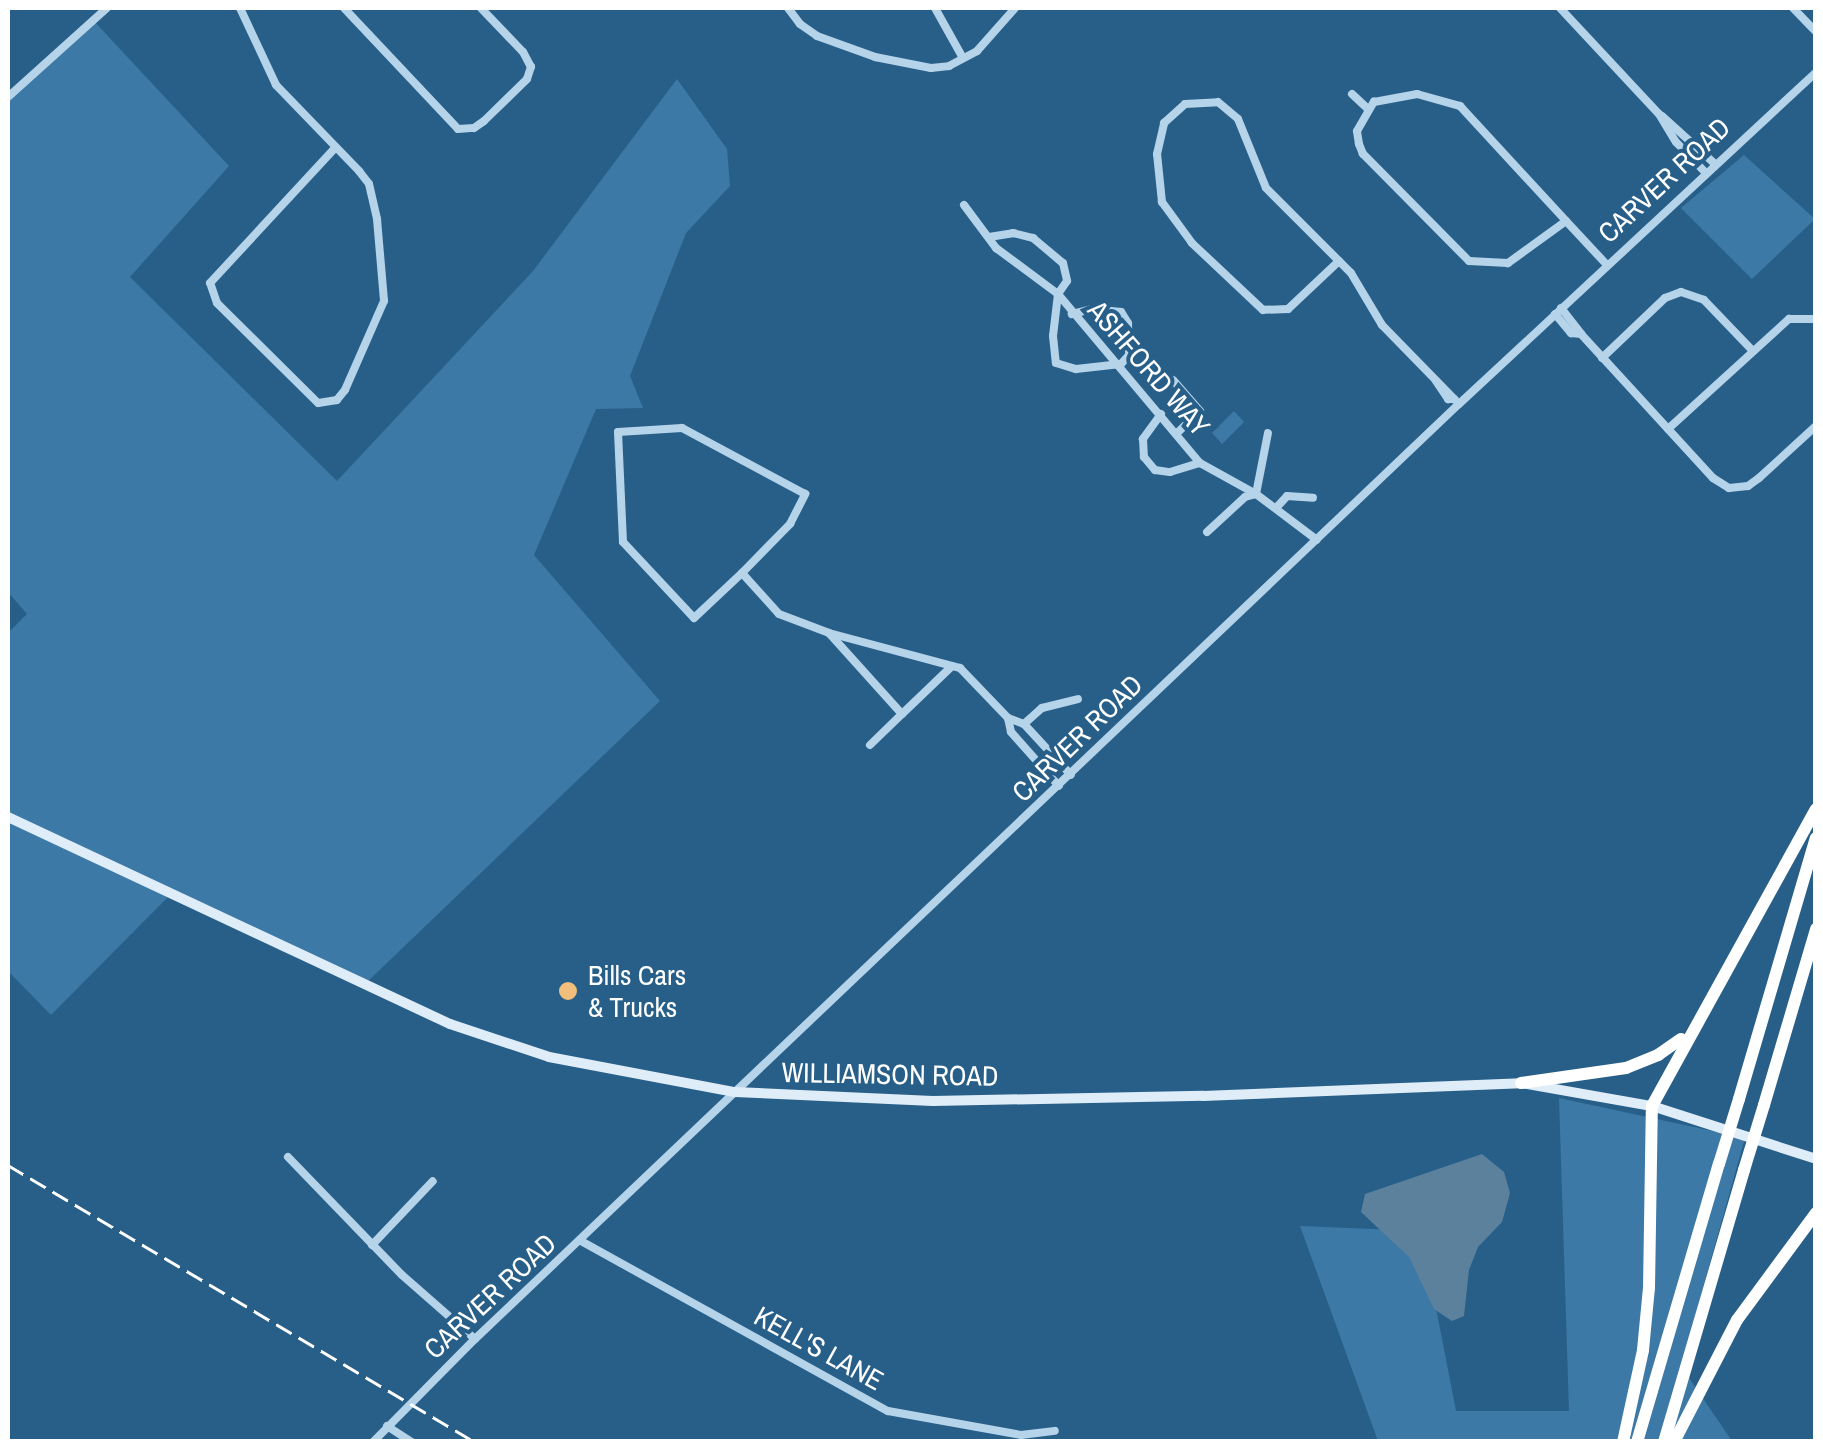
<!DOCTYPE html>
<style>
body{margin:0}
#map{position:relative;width:1823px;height:1449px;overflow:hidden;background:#285f89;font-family:"Archivo Narrow",sans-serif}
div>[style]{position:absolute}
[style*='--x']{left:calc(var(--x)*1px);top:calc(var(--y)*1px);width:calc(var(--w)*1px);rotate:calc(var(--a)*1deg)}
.green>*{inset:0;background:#3c79a6}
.water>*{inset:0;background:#5b819d}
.street>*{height:8px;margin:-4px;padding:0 4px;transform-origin:4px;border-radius:4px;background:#b5d3e9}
.secondary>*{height:10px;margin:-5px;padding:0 5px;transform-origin:5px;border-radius:5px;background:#dfedf8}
.highway>*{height:12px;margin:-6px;padding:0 6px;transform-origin:6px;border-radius:6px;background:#fff}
.rail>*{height:2.5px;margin-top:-1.25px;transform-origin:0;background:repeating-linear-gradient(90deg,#fff 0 18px,transparent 0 26px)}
.highway-bridge>*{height:12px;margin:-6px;padding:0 6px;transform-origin:6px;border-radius:6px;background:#fff}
.dots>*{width:28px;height:28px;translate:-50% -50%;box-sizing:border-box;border:5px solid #285f89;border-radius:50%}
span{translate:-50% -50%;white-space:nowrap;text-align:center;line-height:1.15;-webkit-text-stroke:8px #285f89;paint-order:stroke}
.street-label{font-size:28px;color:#fff}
.poi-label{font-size:28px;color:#fff}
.left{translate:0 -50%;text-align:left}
.frame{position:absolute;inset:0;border:10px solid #fff;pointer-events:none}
</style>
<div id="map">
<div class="green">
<i style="clip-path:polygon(92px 19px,229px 166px,130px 277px,337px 481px,533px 271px,677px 79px,727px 149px,730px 186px,686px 233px,630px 376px,643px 408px,596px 409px,534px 555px,660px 701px,365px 984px,281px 951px,172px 893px,51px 1015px,8px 971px,8px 633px,27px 614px,8px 592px,8px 102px)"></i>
<i style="clip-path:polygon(1744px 155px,1815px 219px,1752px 279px,1681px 208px)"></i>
<i style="clip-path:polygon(1234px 411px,1244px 422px,1222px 444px,1212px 433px)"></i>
<i style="clip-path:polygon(1559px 1098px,1745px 1138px,1681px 1366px,1732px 1441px,1378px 1441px,1300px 1226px,1421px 1231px,1456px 1411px,1569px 1411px)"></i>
</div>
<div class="water">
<i style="clip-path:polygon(1482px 1154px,1504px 1172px,1510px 1193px,1502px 1222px,1478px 1247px,1469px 1270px,1464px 1316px,1452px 1321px,1434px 1309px,1409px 1257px,1361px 1212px,1365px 1194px)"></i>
</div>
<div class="street">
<i style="--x:240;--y:8;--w:85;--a:64.9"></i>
<i style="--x:276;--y:85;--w:120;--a:46"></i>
<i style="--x:359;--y:171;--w:16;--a:52"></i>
<i style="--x:369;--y:184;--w:36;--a:77"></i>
<i style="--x:377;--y:219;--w:82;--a:85.1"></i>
<i style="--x:384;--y:301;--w:97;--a:113.7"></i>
<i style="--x:345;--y:390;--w:13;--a:129"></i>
<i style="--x:337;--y:400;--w:19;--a:171"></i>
<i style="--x:318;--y:403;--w:142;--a:-135.3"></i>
<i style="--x:217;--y:303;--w:21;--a:-109"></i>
<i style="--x:210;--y:283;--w:185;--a:-47.2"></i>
<i style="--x:344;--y:8;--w:166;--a:46.7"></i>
<i style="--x:458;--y:129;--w:16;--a:-4"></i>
<i style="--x:474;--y:128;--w:12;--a:-35"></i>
<i style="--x:484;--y:121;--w:60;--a:-44.3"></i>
<i style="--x:527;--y:79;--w:13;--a:-72"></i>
<i style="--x:531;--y:67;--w:17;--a:-118"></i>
<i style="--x:523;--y:52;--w:61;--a:-133.7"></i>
<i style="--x:788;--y:8;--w:20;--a:53"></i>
<i style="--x:800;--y:24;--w:21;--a:35"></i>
<i style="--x:817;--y:36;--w:62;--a:19.9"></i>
<i style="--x:875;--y:57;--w:57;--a:11.1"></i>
<i style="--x:931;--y:68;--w:18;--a:-6"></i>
<i style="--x:949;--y:66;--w:32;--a:-28"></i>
<i style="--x:977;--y:51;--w:57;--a:-48.5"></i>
<i style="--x:935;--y:8;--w:57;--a:60.8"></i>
<i style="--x:1560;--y:8;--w:145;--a:47"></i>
<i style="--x:1659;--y:114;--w:33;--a:59"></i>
<i style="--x:1676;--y:142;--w:42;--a:46"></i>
<i style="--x:1793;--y:8;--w:33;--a:46"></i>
<i style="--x:1352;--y:94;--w:22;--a:43"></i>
<i style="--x:1417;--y:94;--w:45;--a:15.6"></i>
<i style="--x:1460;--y:106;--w:156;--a:47.3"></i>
<i style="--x:1566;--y:221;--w:72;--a:144.1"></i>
<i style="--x:1508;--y:263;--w:39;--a:-177"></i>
<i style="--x:1469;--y:261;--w:151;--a:-134.7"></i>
<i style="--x:1363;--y:154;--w:11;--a:-112"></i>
<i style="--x:1359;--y:144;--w:13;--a:-99"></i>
<i style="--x:1357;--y:131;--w:34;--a:-60"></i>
<i style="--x:1374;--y:102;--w:44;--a:-10.5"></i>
<i style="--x:8;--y:97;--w:133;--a:-42"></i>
<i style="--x:1662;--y:116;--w:70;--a:42.1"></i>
<i style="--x:964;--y:205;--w:54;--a:53.3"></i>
<i style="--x:996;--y:248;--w:77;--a:36.6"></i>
<i style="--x:1058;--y:294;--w:221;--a:50"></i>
<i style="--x:1200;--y:463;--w:64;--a:29"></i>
<i style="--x:1256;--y:494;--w:76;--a:37"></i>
<i style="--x:1566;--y:221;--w:60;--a:47"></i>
<i style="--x:989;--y:237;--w:24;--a:-9"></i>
<i style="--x:1013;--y:233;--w:21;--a:14"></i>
<i style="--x:1033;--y:238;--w:39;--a:40"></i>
<i style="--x:1063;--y:263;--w:18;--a:77"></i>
<i style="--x:1067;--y:281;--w:16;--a:125"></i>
<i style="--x:1058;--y:294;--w:42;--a:96.8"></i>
<i style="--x:1053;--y:336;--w:27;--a:84"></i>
<i style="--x:1056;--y:363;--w:21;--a:17"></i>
<i style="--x:1076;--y:369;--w:45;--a:-6.3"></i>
<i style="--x:1121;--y:364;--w:12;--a:-48"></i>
<i style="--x:1129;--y:355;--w:11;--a:-90"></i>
<i style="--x:1129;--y:344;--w:21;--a:-93"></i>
<i style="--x:1128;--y:323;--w:13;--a:-122"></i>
<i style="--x:1121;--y:312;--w:29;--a:-174"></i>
<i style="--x:1092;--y:309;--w:21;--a:166"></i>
<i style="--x:1339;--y:261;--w:70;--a:136.7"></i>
<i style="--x:1288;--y:309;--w:25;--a:178"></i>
<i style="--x:1263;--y:310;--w:98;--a:-136.7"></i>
<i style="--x:1192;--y:243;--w:51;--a:-126.2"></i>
<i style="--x:1162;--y:202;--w:48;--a:-95.9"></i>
<i style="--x:1157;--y:154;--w:32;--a:-77"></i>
<i style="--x:1164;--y:123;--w:28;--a:-42"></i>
<i style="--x:1185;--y:104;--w:33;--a:-3"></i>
<i style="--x:1218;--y:102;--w:26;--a:40"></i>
<i style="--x:1238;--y:119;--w:74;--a:67.9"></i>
<i style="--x:1266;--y:188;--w:120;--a:45"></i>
<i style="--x:1351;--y:273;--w:61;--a:59.2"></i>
<i style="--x:1382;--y:325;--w:110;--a:45.7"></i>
<i style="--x:1561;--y:308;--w:33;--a:52"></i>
<i style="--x:1555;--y:314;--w:25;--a:50"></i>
<i style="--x:1571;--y:333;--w:10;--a:6"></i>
<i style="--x:1581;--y:334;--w:195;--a:47.5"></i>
<i style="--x:1713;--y:478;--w:19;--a:32"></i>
<i style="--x:1729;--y:488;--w:19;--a:-6"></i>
<i style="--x:1748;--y:486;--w:14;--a:-36"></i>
<i style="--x:1759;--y:478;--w:77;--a:-42.4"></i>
<i style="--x:1602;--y:358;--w:87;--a:-43.6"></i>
<i style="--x:1665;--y:298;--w:17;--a:-21"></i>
<i style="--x:1681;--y:292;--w:24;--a:19"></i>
<i style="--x:1704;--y:300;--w:69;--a:46.2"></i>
<i style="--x:1173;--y:380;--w:41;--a:48.9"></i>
<i style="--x:1200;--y:411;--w:33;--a:136"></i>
<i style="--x:1436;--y:381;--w:22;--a:56"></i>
<i style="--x:1448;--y:399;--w:6;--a:0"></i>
<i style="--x:1161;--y:414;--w:31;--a:126"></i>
<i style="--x:1143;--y:439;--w:18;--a:87"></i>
<i style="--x:1144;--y:457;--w:17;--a:50"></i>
<i style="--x:1155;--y:470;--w:15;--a:8"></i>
<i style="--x:1170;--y:472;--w:31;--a:-17"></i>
<i style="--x:1668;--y:429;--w:164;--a:-42.3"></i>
<i style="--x:1789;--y:319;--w:27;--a:0"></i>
<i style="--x:1276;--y:508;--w:16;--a:-47"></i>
<i style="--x:1287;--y:496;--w:26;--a:4"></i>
<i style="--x:1207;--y:532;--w:52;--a:-42.6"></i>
<i style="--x:1245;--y:497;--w:11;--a:-15"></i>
<i style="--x:1256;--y:494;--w:62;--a:-78.9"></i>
<i style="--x:742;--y:573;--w:69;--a:-45.6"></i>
<i style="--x:790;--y:524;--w:34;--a:-63"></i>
<i style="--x:805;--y:494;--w:140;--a:-151.8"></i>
<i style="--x:682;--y:428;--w:64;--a:176.4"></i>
<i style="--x:618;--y:432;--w:110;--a:87.4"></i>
<i style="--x:623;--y:542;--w:104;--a:46.9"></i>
<i style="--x:694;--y:618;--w:66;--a:-43.2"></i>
<i style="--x:742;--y:573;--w:55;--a:47.9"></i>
<i style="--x:779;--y:614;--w:53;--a:20.8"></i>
<i style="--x:829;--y:633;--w:136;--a:15"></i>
<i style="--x:960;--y:668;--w:69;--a:46.2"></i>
<i style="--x:1008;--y:718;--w:17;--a:21"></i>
<i style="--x:1024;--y:724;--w:69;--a:47.3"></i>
<i style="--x:829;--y:633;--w:109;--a:48"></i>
<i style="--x:902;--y:714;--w:69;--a:-43.8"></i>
<i style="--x:1008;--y:718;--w:14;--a:78"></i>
<i style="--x:1011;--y:732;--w:72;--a:48.4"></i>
<i style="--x:1024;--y:724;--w:24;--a:-42"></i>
<i style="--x:1042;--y:708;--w:37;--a:-14"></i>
<i style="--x:870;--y:745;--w:45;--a:-44.1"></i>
<i style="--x:288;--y:1157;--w:164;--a:46"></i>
<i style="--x:402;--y:1275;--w:97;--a:41.2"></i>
<i style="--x:581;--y:1241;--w:351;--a:29"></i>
<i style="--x:888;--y:1411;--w:135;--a:10.2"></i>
<i style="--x:1021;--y:1435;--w:34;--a:-7"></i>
<i style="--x:372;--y:1245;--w:88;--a:-46.4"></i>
<i style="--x:387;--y:1426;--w:30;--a:33"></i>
<i style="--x:373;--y:1442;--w:145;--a:-45.3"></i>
<i style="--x:475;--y:1339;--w:1357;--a:-43.54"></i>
<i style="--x:1459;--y:404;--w:488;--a:-42.9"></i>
</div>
<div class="secondary">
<i style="--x:8;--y:817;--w:488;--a:25.1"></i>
<i style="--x:450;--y:1024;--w:104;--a:18.4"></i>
<i style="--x:549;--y:1057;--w:189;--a:10.7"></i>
<i style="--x:735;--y:1092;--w:198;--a:2.6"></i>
<i style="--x:933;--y:1101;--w:270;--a:-1.1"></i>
<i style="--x:1203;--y:1096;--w:318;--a:-2.3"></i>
<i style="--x:1521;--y:1083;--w:133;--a:10"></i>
<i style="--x:1652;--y:1106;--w:172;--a:17.9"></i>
</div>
<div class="highway">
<i style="--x:1521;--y:1083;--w:106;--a:-8.1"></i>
<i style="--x:1626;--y:1068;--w:35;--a:-22"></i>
<i style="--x:1658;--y:1055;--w:28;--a:-35"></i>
<i style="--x:1739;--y:1099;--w:272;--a:-73.6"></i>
<i style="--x:1764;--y:1105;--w:184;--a:-73.5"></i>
<i style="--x:1623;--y:1442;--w:94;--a:-77.7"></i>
<i style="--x:1643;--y:1350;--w:62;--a:-84.5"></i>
<i style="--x:1649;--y:1288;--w:182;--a:-89.1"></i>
<i style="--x:1652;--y:1106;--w:339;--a:-61.1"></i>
<i style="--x:1637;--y:1442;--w:290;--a:-73.6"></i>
<i style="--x:1664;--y:1442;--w:284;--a:-73.6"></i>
<i style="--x:1674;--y:1442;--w:137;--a:-62.7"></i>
<i style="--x:1737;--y:1320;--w:133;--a:-53.6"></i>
</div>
<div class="rail">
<i style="--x:8;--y:1165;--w:543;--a:30.67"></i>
</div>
<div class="highway-bridge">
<i style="--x:1719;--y:1164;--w:68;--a:-72.9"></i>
<i style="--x:1744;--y:1170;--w:68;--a:-72.9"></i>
</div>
<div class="dots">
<i style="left:568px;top:991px;background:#f1bf7b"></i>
</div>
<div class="street-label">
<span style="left:1664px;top:180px;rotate:-43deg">CARVER ROAD</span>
<span style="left:1149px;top:368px;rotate:49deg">ASHFORD WAY</span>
<span style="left:1077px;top:738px;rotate:-44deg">CARVER ROAD</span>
<span style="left:890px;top:1074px;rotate:1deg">WILLIAMSON ROAD</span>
<span style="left:490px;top:1296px;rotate:-43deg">CARVER ROAD</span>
<span style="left:819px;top:1348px;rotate:29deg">KELL'S LANE</span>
</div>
<div class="poi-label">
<span class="left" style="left:588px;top:991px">Bills Cars<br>&amp; Trucks</span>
</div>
<div class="frame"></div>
</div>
